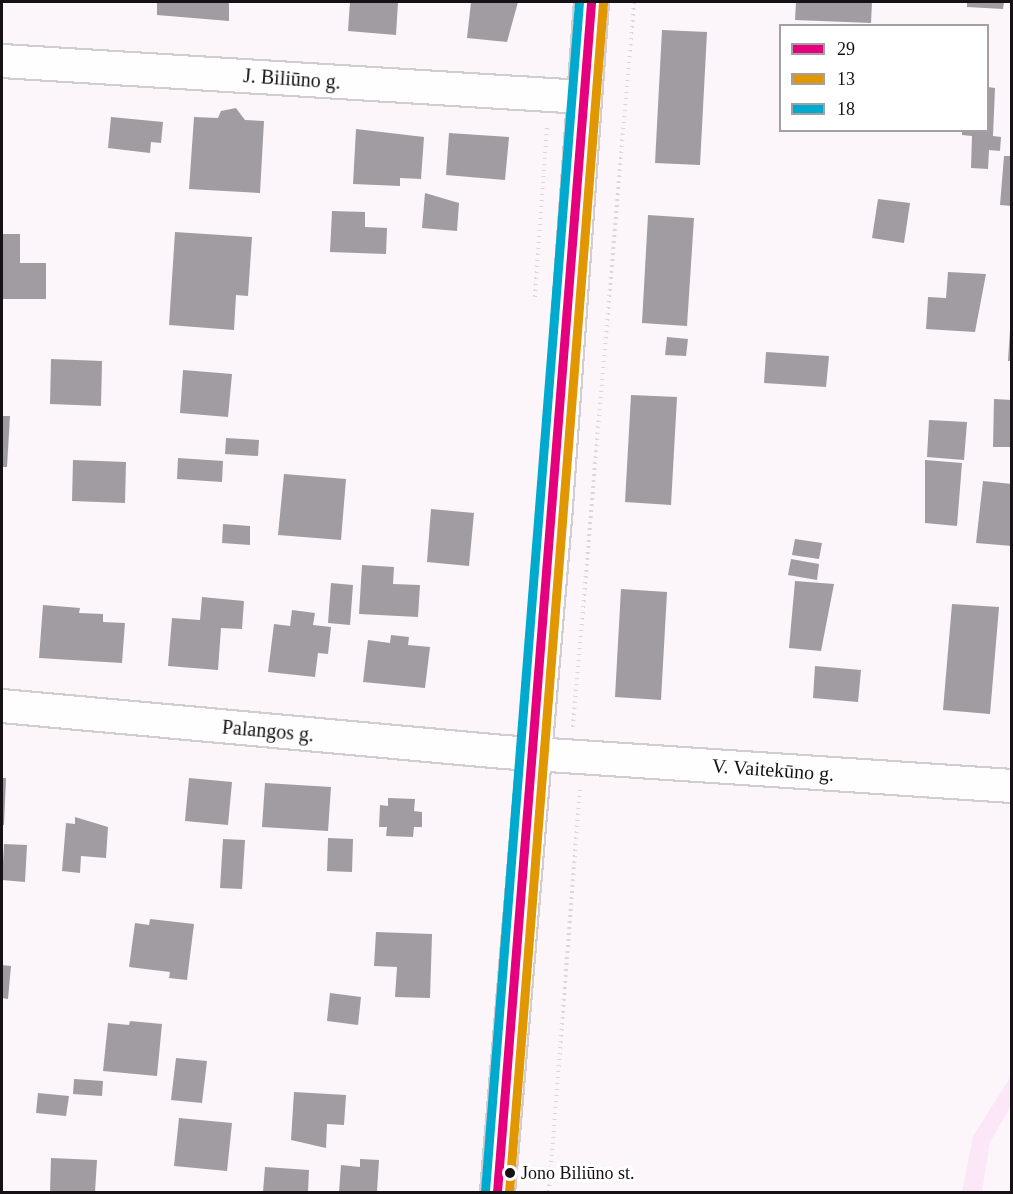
<!DOCTYPE html>
<meta charset="utf-8">
<style>
body{margin:0}
#map{position:relative;width:1013px;height:1194px;overflow:hidden;background:#fcf6fb;font-family:Georgia,serif}
div>[style]{position:absolute}
[style*='--x']{left:calc(var(--x)*1px);top:calc(var(--y)*1px);width:calc(var(--w)*1px);rotate:calc(var(--a)*1deg)}
.green>*{inset:0;background:#fce7f9}
.building>*{inset:0;background:#a19ca1}
.path>*{height:4px;margin-top:-2px;transform-origin:0;background:repeating-linear-gradient(90deg,#d9d7d9 0 1.5px,transparent 0 6px)}
.roads{filter:drop-shadow(2px 0 #d2cdd1) drop-shadow(-2px 0 #d2cdd1) drop-shadow(0 2px #d2cdd1) drop-shadow(0 -2px #d2cdd1)}
.minor>*{height:32px;margin:-16px;padding:0 16px;transform-origin:16px;border-radius:16px;background:#fffefe}
.secondary>*{height:33px;margin:-16.5px;padding:0 16.5px;transform-origin:16.5px;border-radius:16.5px;background:#fffefe}
.bus-1>*{height:9px;margin:-4.5px;padding:0 4.5px;transform-origin:4.5px;border-radius:4.5px;background:#e5007d}
.bus-2>*{height:9px;margin:-4.5px;padding:0 4.5px;transform-origin:4.5px;border-radius:4.5px;background:#e09702}
.bus-3>*{height:9px;margin:-4.5px;padding:0 4.5px;transform-origin:4.5px;border-radius:4.5px;background:#00a9ce}
.dots>*{width:16px;height:16px;translate:-50% -50%;box-sizing:border-box;border:3px solid #fff;border-radius:50%}
span{translate:-50% -50%;white-space:nowrap;text-align:center;line-height:1.15;-webkit-text-stroke:6px #fff;paint-order:stroke}
.bus-label{font-size:18px;color:#161115}
.left{translate:0 -50%;text-align:left}
.street-label{font-size:20px;color:#161115}
.frame{position:absolute;inset:0;border:3px solid #161115;pointer-events:none}
.legend{position:absolute;left:779px;top:24px;width:210px;height:108px;box-sizing:border-box;background:#fff;border:2px solid #a2a0a1;margin:0;padding:8px 10px;list-style:none;font-size:18px;color:#161115}
.legend li{display:flex;align-items:center;gap:12px;height:30px}
.legend b{width:30px;border:2px solid #a2a0a1}
</style>
<div id="map">
<div class="green">
<i style="clip-path:polygon(1011px 1076px,1011px 1106px,990px 1142px,982px 1192px,962px 1192px,973px 1136px)"></i>
</div>
<div class="building">
<i style="clip-path:polygon(157px 2px,229px 2px,229px 21px,157px 15px)"></i>
<i style="clip-path:polygon(350px 2px,398px 2px,396px 35px,348px 31px)"></i>
<i style="clip-path:polygon(471px 2px,518px 2px,507px 42px,467px 38px)"></i>
<i style="clip-path:polygon(796px 2px,872px 2px,871px 23px,795px 20px)"></i>
<i style="clip-path:polygon(967px 2px,1004px 2px,1003px 9px,967px 7px)"></i>
<i style="clip-path:polygon(662px 30px,707px 32px,700px 165px,655px 163px)"></i>
<i style="clip-path:polygon(988px 87px,995px 88px,993px 136px,1001px 137px,1000px 151px,989px 150px,988px 169px,971px 168px,972px 136px,962px 135px,962px 130px,988px 130px)"></i>
<i style="clip-path:polygon(236px 108px,245px 120px,264px 121px,260px 193px,189px 189px,194px 117px,218px 118px,221px 111px)"></i>
<i style="clip-path:polygon(111px 117px,163px 122px,161px 143px,151px 142px,150px 153px,108px 148px)"></i>
<i style="clip-path:polygon(356px 129px,424px 137px,421px 179px,400px 178px,400px 186px,353px 184px)"></i>
<i style="clip-path:polygon(449px 133px,509px 137px,505px 180px,446px 175px)"></i>
<i style="clip-path:polygon(1004px 156px,1012px 156px,1012px 206px,1000px 205px)"></i>
<i style="clip-path:polygon(425px 193px,459px 203px,457px 231px,422px 228px)"></i>
<i style="clip-path:polygon(878px 199px,910px 203px,904px 243px,872px 238px)"></i>
<i style="clip-path:polygon(332px 211px,365px 212px,365px 227px,387px 228px,386px 254px,330px 252px)"></i>
<i style="clip-path:polygon(648px 215px,694px 218px,687px 326px,642px 323px)"></i>
<i style="clip-path:polygon(175px 232px,252px 237px,248px 296px,236px 295px,234px 330px,169px 325px)"></i>
<i style="clip-path:polygon(2px 234px,20px 234px,20px 263px,46px 263px,46px 299px,2px 299px)"></i>
<i style="clip-path:polygon(948px 272px,986px 274px,975px 332px,926px 329px,928px 297px,946px 298px)"></i>
<i style="clip-path:polygon(1010px 330px,1012px 330px,1012px 361px,1008px 361px)"></i>
<i style="clip-path:polygon(667px 337px,688px 339px,686px 356px,665px 355px)"></i>
<i style="clip-path:polygon(766px 352px,829px 356px,826px 387px,764px 383px)"></i>
<i style="clip-path:polygon(51px 359px,102px 361px,101px 406px,50px 404px)"></i>
<i style="clip-path:polygon(183px 370px,232px 374px,228px 417px,180px 413px)"></i>
<i style="clip-path:polygon(631px 395px,677px 397px,671px 505px,625px 502px)"></i>
<i style="clip-path:polygon(994px 399px,1012px 400px,1012px 447px,993px 447px)"></i>
<i style="clip-path:polygon(2px 416px,10px 416px,7px 467px,2px 467px)"></i>
<i style="clip-path:polygon(929px 420px,967px 422px,964px 460px,927px 457px)"></i>
<i style="clip-path:polygon(226px 438px,259px 440px,258px 456px,225px 454px)"></i>
<i style="clip-path:polygon(178px 458px,223px 461px,222px 482px,177px 479px)"></i>
<i style="clip-path:polygon(73px 460px,126px 462px,125px 503px,72px 501px)"></i>
<i style="clip-path:polygon(925px 460px,962px 463px,957px 526px,925px 523px)"></i>
<i style="clip-path:polygon(284px 474px,346px 479px,341px 540px,278px 535px)"></i>
<i style="clip-path:polygon(983px 481px,1012px 484px,1012px 546px,976px 543px)"></i>
<i style="clip-path:polygon(431px 509px,474px 513px,469px 566px,427px 562px)"></i>
<i style="clip-path:polygon(223px 524px,250px 526px,250px 545px,222px 543px)"></i>
<i style="clip-path:polygon(795px 539px,822px 543px,819px 559px,792px 555px)"></i>
<i style="clip-path:polygon(791px 559px,819px 564px,817px 580px,788px 575px)"></i>
<i style="clip-path:polygon(362px 565px,394px 567px,393px 584px,420px 585px,418px 617px,359px 614px)"></i>
<i style="clip-path:polygon(795px 581px,834px 584px,821px 651px,789px 648px)"></i>
<i style="clip-path:polygon(331px 583px,353px 585px,350px 625px,328px 623px)"></i>
<i style="clip-path:polygon(621px 589px,667px 592px,661px 700px,615px 697px)"></i>
<i style="clip-path:polygon(202px 597px,244px 601px,242px 629px,221px 628px,218px 670px,168px 666px,172px 618px,200px 620px)"></i>
<i style="clip-path:polygon(952px 604px,999px 607px,990px 714px,943px 710px)"></i>
<i style="clip-path:polygon(43px 605px,80px 608px,79px 613px,103px 614px,103px 622px,125px 623px,122px 663px,39px 658px)"></i>
<i style="clip-path:polygon(292px 610px,315px 613px,313px 625px,331px 627px,328px 654px,318px 653px,315px 677px,268px 672px,274px 624px,290px 626px)"></i>
<i style="clip-path:polygon(391px 635px,409px 637px,408px 645px,430px 647px,425px 688px,363px 682px,368px 640px,390px 643px)"></i>
<i style="clip-path:polygon(815px 666px,861px 670px,858px 702px,813px 698px)"></i>
<i style="clip-path:polygon(2px 778px,6px 778px,4px 825px,2px 825px)"></i>
<i style="clip-path:polygon(189px 778px,232px 782px,228px 825px,185px 821px)"></i>
<i style="clip-path:polygon(265px 783px,331px 787px,328px 831px,262px 827px)"></i>
<i style="clip-path:polygon(388px 798px,415px 799px,414px 811px,422px 812px,422px 827px,414px 827px,413px 837px,386px 836px,387px 827px,379px 827px,380px 805px,388px 806px)"></i>
<i style="clip-path:polygon(75px 817px,108px 827px,106px 858px,81px 856px,80px 873px,62px 871px,66px 823px,75px 824px)"></i>
<i style="clip-path:polygon(328px 838px,353px 839px,352px 872px,327px 871px)"></i>
<i style="clip-path:polygon(223px 839px,245px 840px,242px 889px,220px 888px)"></i>
<i style="clip-path:polygon(4px 844px,27px 845px,25px 882px,2px 880px)"></i>
<i style="clip-path:polygon(150px 919px,194px 924px,187px 980px,169px 978px,170px 972px,129px 967px,135px 923px,149px 925px)"></i>
<i style="clip-path:polygon(376px 932px,432px 934px,430px 998px,395px 997px,397px 967px,374px 966px)"></i>
<i style="clip-path:polygon(2px 965px,11px 966px,8px 999px,2px 998px)"></i>
<i style="clip-path:polygon(330px 993px,361px 997px,358px 1025px,327px 1021px)"></i>
<i style="clip-path:polygon(130px 1021px,162px 1024px,157px 1076px,103px 1071px,108px 1023px,129px 1025px)"></i>
<i style="clip-path:polygon(176px 1058px,207px 1061px,202px 1103px,171px 1100px)"></i>
<i style="clip-path:polygon(74px 1079px,103px 1081px,102px 1096px,73px 1094px)"></i>
<i style="clip-path:polygon(294px 1092px,346px 1095px,344px 1125px,327px 1124px,326px 1148px,291px 1140px)"></i>
<i style="clip-path:polygon(38px 1093px,69px 1096px,66px 1116px,36px 1113px)"></i>
<i style="clip-path:polygon(179px 1118px,232px 1123px,227px 1171px,174px 1166px)"></i>
<i style="clip-path:polygon(51px 1158px,97px 1160px,95px 1192px,50px 1192px)"></i>
<i style="clip-path:polygon(360px 1159px,379px 1160px,377px 1192px,339px 1192px,341px 1165px,360px 1167px)"></i>
<i style="clip-path:polygon(265px 1167px,309px 1170px,308px 1192px,263px 1192px)"></i>
</div>
<div class="path">
<i style="--x:535;--y:297;--w:172;--a:-86"></i>
<i style="--x:573;--y:727;--w:728;--a:-85.19"></i>
<i style="--x:549;--y:1192;--w:407;--a:-85.6"></i>
</div>
<div class="roads">
<div class="minor">
<i style="--x:2;--y:61;--w:582;--a:3.55"></i>
<i style="--x:2;--y:706;--w:504;--a:5.24"></i>
<i style="--x:504;--y:752;--w:509;--a:3.83"></i>
</div>
<div class="secondary">
<i style="--x:497;--y:1192;--w:689;--a:-85.17"></i>
<i style="--x:555;--y:505;--w:504;--a:-85.91"></i>
</div>
</div>
<div class="bus-1">
<i style="--x:497;--y:1192;--w:1194;--a:-85.48"></i>
</div>
<div class="bus-2">
<i style="--x:509;--y:1192;--w:1193;--a:-85.48"></i>
</div>
<div class="bus-3">
<i style="--x:485;--y:1191;--w:1193;--a:-85.48"></i>
</div>
<div class="dots">
<i style="left:510px;top:1173px;background:#161115"></i>
</div>
<div class="bus-label">
<span class="left" style="left:521px;top:1173px">Jono Biliūno st.</span>
</div>
<div class="street-label">
<span style="left:292px;top:79px;rotate:4deg">J. Biliūno g.</span>
<span style="left:268px;top:731px;rotate:5deg">Palangos g.</span>
<span style="left:773px;top:770px;rotate:4deg">V. Vaitekūno g.</span>
</div>
<div class="frame"></div>
<ul class="legend">
<li><b style="height:8px;background:#e5007d"></b>29</li>
<li><b style="height:8px;background:#e09702"></b>13</li>
<li><b style="height:8px;background:#00a9ce"></b>18</li>
</ul>
</div>
